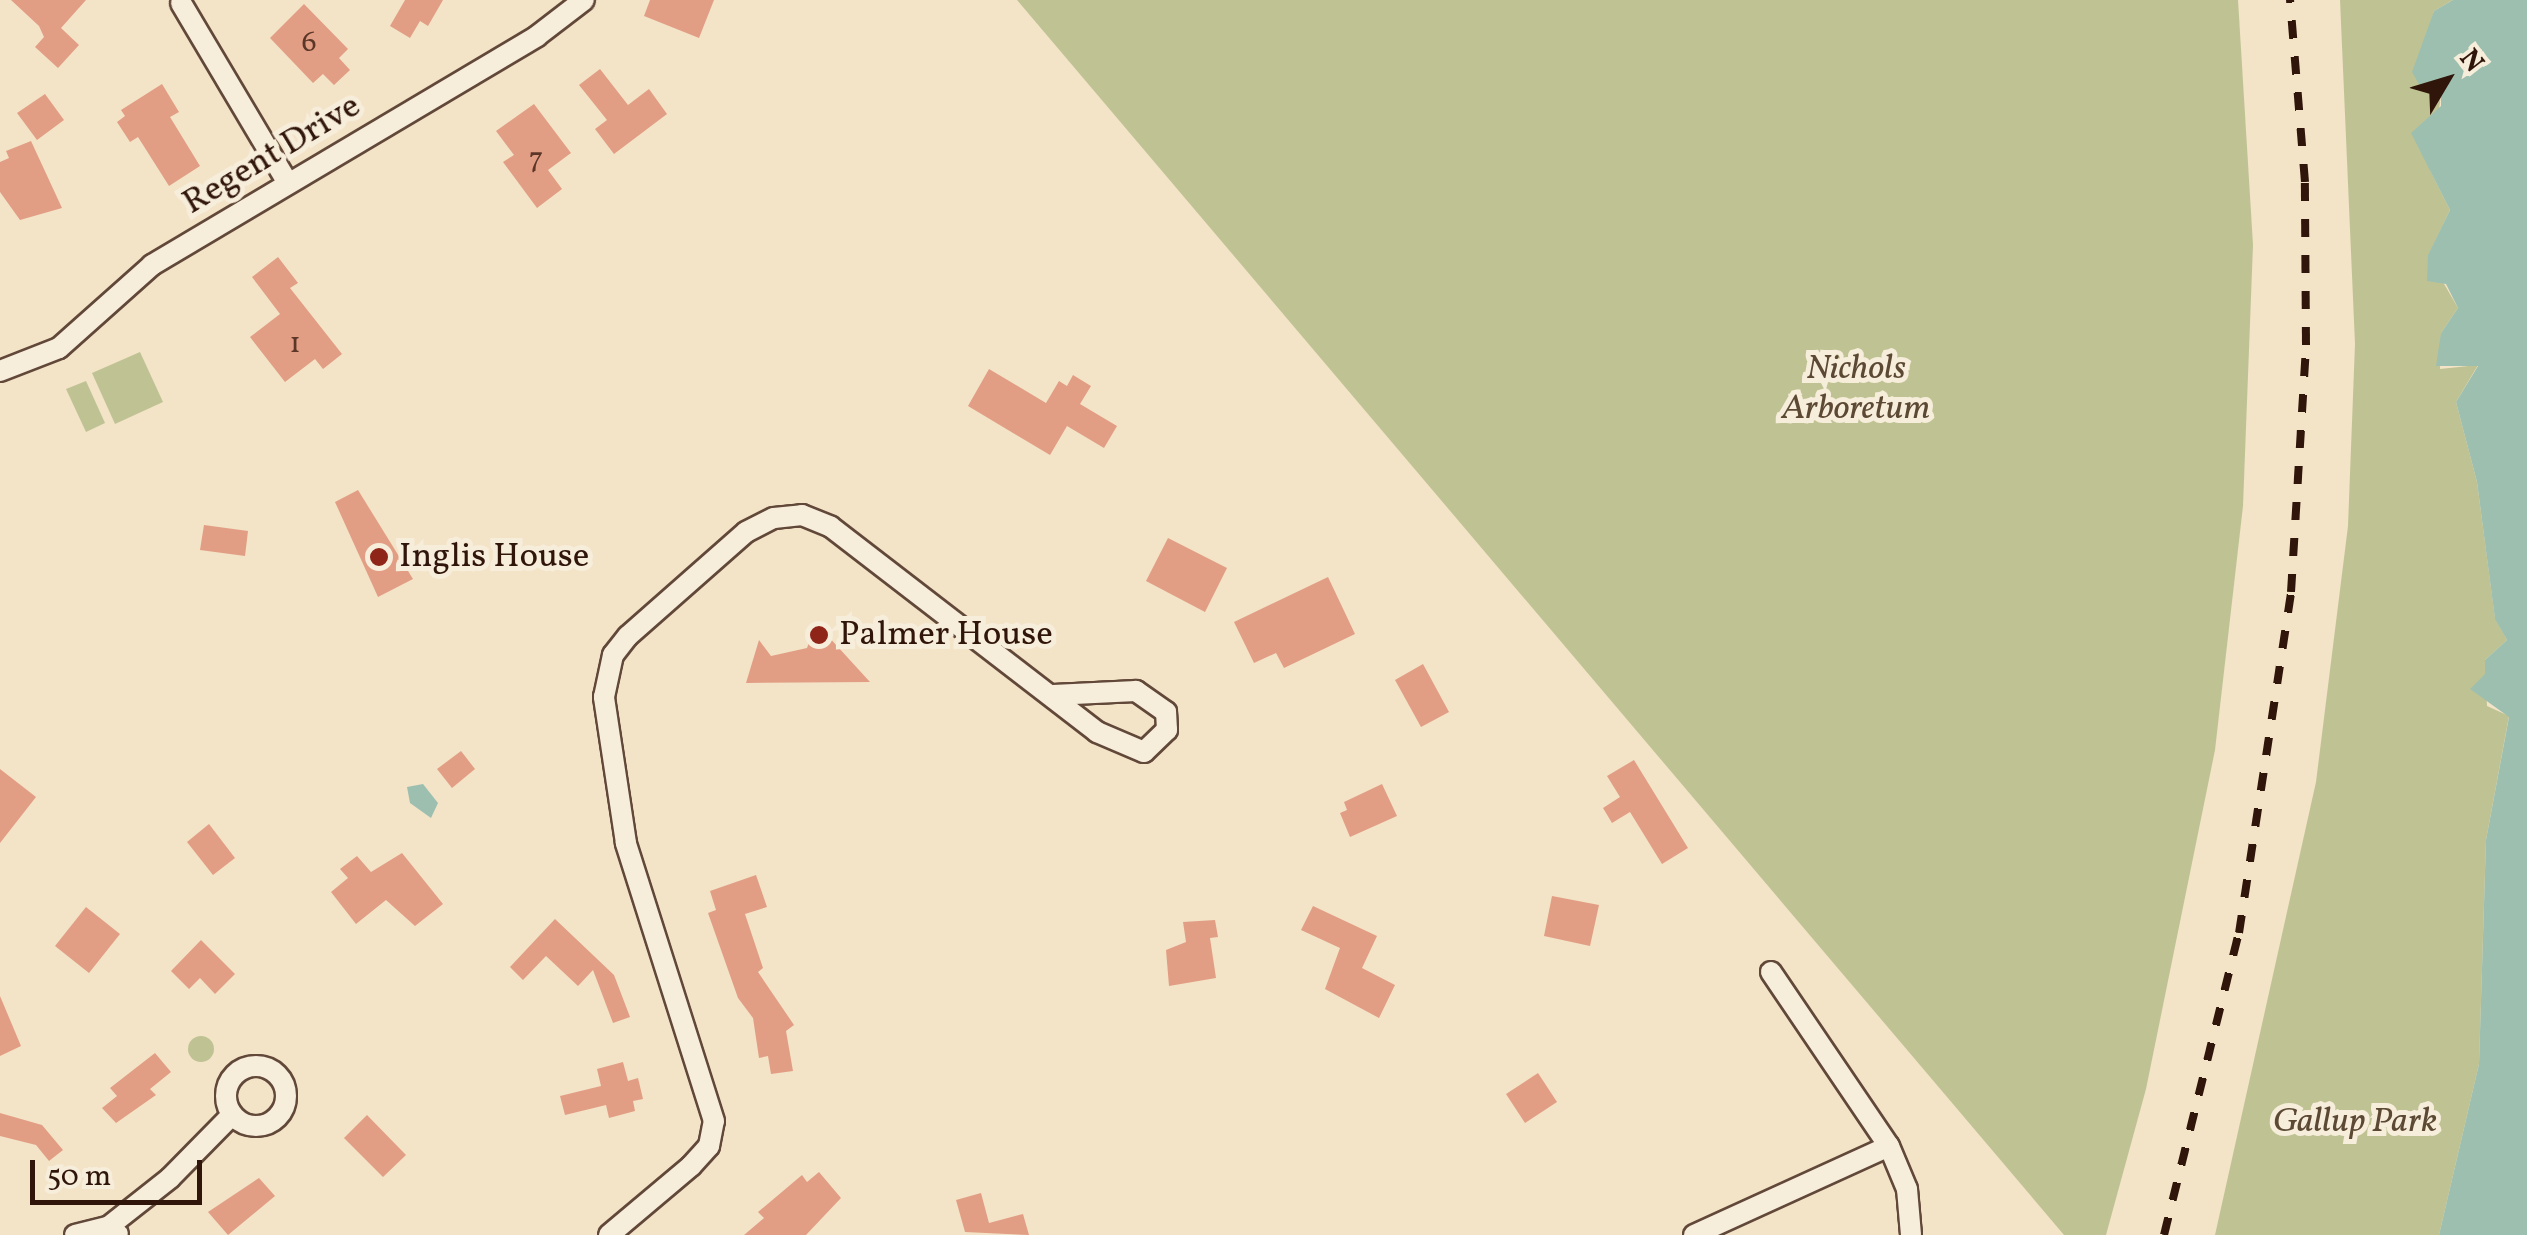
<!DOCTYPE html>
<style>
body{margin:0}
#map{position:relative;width:2527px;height:1235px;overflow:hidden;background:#f3e3c7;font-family:Vollkorn,serif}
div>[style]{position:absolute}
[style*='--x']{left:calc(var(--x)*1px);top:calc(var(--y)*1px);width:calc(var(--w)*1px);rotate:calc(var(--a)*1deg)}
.green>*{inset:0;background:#bfc393}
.round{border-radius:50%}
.water>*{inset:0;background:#9dbfaf}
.building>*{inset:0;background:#e29e84}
.roads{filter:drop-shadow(2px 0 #614839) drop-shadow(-2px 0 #614839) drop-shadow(0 2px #614839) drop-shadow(0 -2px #614839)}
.minor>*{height:20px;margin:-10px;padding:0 10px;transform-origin:10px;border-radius:10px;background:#f7eddb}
.minor>.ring{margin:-10px;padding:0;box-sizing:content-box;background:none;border:20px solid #f7eddb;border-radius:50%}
.rail>*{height:8px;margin-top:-4px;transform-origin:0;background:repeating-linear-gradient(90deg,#30150a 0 18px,transparent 0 36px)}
.dots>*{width:28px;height:28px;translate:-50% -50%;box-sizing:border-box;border:5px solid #f7eddb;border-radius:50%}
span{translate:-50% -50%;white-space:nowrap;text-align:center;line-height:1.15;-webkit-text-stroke:10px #f7eddb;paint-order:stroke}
.number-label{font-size:30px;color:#5c3728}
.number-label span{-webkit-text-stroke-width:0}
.street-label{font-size:35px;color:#30150a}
.park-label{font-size:35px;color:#5b4933;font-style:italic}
.poi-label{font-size:35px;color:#30150a}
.left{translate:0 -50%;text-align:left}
.north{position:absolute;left:2397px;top:30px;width:100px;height:100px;-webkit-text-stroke:8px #f7eddb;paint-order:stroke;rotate:52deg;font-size:28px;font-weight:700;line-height:40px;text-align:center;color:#30150a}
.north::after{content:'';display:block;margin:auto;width:35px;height:45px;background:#30150a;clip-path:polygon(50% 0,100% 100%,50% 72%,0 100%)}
.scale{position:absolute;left:30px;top:1160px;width:172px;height:45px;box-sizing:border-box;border:5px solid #30150a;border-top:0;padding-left:12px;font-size:30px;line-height:35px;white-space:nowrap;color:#30150a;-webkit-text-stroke:8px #f7eddb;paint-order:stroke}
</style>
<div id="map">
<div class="green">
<i style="clip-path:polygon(1017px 0,2238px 0,2253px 245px,2243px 506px,2215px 750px,2146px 1089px,2106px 1235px,2064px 1235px)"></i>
<i style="clip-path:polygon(2340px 0,2453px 0,2434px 11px,2420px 59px,2420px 86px,2441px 95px,2430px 170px,2450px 210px,2428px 256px,2458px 308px,2441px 333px,2440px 369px,2478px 365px,2456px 402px,2477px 482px,2495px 618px,2507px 640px,2485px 660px,2487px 706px,2509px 716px,2486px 840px,2479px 1064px,2439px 1235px,2215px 1235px,2316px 782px,2348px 526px,2355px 344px)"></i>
<i style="clip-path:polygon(140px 352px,163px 402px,115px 424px,92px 373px)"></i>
<i style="clip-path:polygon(86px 381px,105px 423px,86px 432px,66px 389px)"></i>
<i class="round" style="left:188px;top:1036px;width:26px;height:26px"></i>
</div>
<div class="water">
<i style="clip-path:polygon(2453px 0,2527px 0,2527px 1235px,2439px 1235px,2479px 1064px,2486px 840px,2509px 717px,2470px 689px,2485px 674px,2485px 660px,2507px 640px,2495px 619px,2477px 482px,2456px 402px,2478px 366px,2436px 366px,2441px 333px,2458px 308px,2446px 284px,2427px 281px,2428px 255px,2450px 210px,2411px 133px,2441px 106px,2441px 95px,2420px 86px,2412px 72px,2434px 11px)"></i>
<i style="clip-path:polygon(423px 784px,438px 803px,431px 818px,410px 803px,407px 787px)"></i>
</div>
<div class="building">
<i style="clip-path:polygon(11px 0,86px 0,61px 28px,79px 45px,58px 68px,35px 47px,44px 37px,39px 26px)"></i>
<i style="clip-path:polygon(405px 0,443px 0,428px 26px,420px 21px,410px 38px,390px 26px)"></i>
<i style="clip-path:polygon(650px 0,714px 0,699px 38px,644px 16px)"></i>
<i style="clip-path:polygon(304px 4px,348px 49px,339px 58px,350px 70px,334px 85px,323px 74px,313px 83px,270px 38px)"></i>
<i style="clip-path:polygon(600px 69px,628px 105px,649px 89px,667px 114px,614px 154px,595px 129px,607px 120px,579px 85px)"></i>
<i style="clip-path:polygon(162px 84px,179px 112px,170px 117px,200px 166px,169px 186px,138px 137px,130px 142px,117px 122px,125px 116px,121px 110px)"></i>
<i style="clip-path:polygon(45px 94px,64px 120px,37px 140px,17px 113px)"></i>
<i style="clip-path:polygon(534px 104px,571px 153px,548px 170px,562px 189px,537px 208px,503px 162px,514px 155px,496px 131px)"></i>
<i style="clip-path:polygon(31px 141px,62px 208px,20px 220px,0 192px,0 162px,9px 158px,6px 151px)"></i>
<i style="clip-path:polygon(278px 257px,298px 283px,290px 288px,342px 354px,323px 369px,315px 359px,285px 382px,250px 337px,280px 314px,252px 277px)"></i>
<i style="clip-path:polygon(989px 369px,1046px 403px,1059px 381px,1067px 386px,1073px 375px,1091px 386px,1080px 404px,1117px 426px,1104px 448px,1067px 426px,1050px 455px,968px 406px)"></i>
<i style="clip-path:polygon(358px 490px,413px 579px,378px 597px,335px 502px)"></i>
<i style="clip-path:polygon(204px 525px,248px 531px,245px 556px,200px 550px)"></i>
<i style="clip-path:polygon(1168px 538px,1227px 568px,1205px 612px,1146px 581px)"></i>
<i style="clip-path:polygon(1328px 577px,1355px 634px,1284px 668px,1276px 653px,1254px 663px,1234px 622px)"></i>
<i style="clip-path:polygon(816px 623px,870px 682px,746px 683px,759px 640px,771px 656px,807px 648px)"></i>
<i style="clip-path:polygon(1423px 664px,1449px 712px,1421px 727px,1395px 680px)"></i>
<i style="clip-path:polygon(461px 751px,475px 769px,452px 788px,437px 769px)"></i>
<i style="clip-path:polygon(1634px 760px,1688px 848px,1662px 864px,1630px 812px,1612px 823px,1603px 808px,1620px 797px,1607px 776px)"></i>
<i style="clip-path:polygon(0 769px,36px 797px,0 843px)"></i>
<i style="clip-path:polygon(1382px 784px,1397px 816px,1350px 837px,1340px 813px,1347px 810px,1344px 802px)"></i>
<i style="clip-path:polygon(209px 824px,235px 858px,213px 875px,187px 842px)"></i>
<i style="clip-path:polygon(402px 853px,443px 904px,415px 926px,386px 900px,356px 924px,331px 892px,348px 878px,340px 869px,357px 856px,371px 872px)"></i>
<i style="clip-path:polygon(756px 875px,767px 907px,745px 914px,763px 968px,758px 972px,794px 1025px,786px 1031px,793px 1071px,771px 1074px,768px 1056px,759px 1058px,753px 1018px,738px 998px,708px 913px,716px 910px,710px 891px)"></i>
<i style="clip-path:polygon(1552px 896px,1599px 905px,1590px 946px,1544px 936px)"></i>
<i style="clip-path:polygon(1313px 906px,1377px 936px,1362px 968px,1395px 985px,1379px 1018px,1325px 989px,1340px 948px,1301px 930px)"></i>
<i style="clip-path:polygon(86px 907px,120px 934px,89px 973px,55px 946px)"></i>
<i style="clip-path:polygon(555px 919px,614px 975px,630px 1017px,613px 1023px,593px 970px,578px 986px,546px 956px,523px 980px,510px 967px)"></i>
<i style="clip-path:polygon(1215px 920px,1218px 937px,1210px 938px,1216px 978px,1169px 986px,1166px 950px,1186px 942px,1183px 922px)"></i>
<i style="clip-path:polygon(201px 940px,235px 974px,215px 994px,200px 978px,189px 989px,171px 971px)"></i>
<i style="clip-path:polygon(0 996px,21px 1046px,0 1056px)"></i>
<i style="clip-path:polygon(155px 1053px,171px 1072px,150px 1089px,156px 1095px,116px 1123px,102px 1108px,117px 1096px,110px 1088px)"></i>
<i style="clip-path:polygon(623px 1062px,628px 1081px,638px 1078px,643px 1099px,633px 1101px,635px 1111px,609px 1118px,606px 1105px,565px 1115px,560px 1096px,601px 1086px,597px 1069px)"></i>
<i style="clip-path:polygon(1538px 1073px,1557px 1102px,1525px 1123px,1506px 1094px)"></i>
<i style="clip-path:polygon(0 1113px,42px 1125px,63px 1150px,49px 1161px,36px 1145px,0 1136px)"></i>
<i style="clip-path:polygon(367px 1115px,406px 1155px,383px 1177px,344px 1138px)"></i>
<i style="clip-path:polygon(819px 1172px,841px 1198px,806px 1235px,744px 1235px,764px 1218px,758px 1212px,802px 1175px,807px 1182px)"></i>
<i style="clip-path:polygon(259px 1178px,275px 1196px,228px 1235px,208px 1212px)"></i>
<i style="clip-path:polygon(981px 1193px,989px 1223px,1023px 1214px,1029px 1235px,965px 1232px,956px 1200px)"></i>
</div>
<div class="roads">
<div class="minor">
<i style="--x:181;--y:3;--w:209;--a:59.3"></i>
<i style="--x:0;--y:371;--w:63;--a:-21.3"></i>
<i style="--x:59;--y:348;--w:125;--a:-41.7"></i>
<i style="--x:152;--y:265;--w:448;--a:-30.7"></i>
<i style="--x:537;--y:36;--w:59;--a:-37.5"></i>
<i style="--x:1771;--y:972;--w:210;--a:55.9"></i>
<i style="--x:1889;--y:1146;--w:47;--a:67.3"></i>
<i style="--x:1907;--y:1189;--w:46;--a:85"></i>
<i class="ring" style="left:226px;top:1066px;width:40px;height:40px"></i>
<i style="--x:108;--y:1227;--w:79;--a:-38.3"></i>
<i style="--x:170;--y:1178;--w:88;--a:-45.5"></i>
<i style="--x:75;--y:1235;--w:34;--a:-14"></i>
<i style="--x:108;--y:1227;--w:12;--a:35"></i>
<i style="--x:609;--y:1235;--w:107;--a:-40.1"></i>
<i style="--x:691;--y:1166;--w:27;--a:-48"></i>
<i style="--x:709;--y:1146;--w:25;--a:-79"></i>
<i style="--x:714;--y:1121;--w:292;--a:-107.6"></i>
<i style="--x:626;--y:843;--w:148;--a:-98.6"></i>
<i style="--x:604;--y:697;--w:43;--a:-77.9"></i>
<i style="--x:613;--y:655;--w:24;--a:-52"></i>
<i style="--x:628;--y:636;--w:157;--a:-41.4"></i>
<i style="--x:746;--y:532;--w:31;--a:-27"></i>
<i style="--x:774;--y:518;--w:28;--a:-6"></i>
<i style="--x:802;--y:515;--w:31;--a:22"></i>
<i style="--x:831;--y:527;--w:336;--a:37.6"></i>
<i style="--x:1097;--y:732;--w:51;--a:23.1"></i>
<i style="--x:1144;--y:752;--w:32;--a:-44"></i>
<i style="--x:1167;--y:730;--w:18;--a:-93"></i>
<i style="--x:1166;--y:712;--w:37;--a:-145"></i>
<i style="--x:1136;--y:691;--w:83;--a:177.2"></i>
<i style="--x:1694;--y:1235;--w:214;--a:-24.5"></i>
</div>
</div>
<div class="rail">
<i style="--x:2164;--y:1235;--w:311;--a:-76.1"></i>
<i style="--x:2239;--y:933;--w:345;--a:-81.3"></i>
<i style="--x:2291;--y:592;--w:247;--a:-86.5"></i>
<i style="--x:2306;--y:345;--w:163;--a:-90.4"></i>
<i style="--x:2305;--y:182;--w:183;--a:-94.7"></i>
</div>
<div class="dots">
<i style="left:379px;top:557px;background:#8f2418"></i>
<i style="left:819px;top:635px;background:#8f2418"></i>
</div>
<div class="number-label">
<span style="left:309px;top:43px">6</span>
<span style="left:536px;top:159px">7</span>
<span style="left:295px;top:344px">1</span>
</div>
<div class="street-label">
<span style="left:272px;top:155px;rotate:-31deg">Regent Drive</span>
</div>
<div class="park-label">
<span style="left:1856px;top:389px">Nichols<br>Arboretum</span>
<span style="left:2355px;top:1122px">Gallup Park</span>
</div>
<div class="poi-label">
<span class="left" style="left:399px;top:557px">Inglis House</span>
<span class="left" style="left:839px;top:635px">Palmer House</span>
</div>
<div class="north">N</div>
<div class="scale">50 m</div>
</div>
